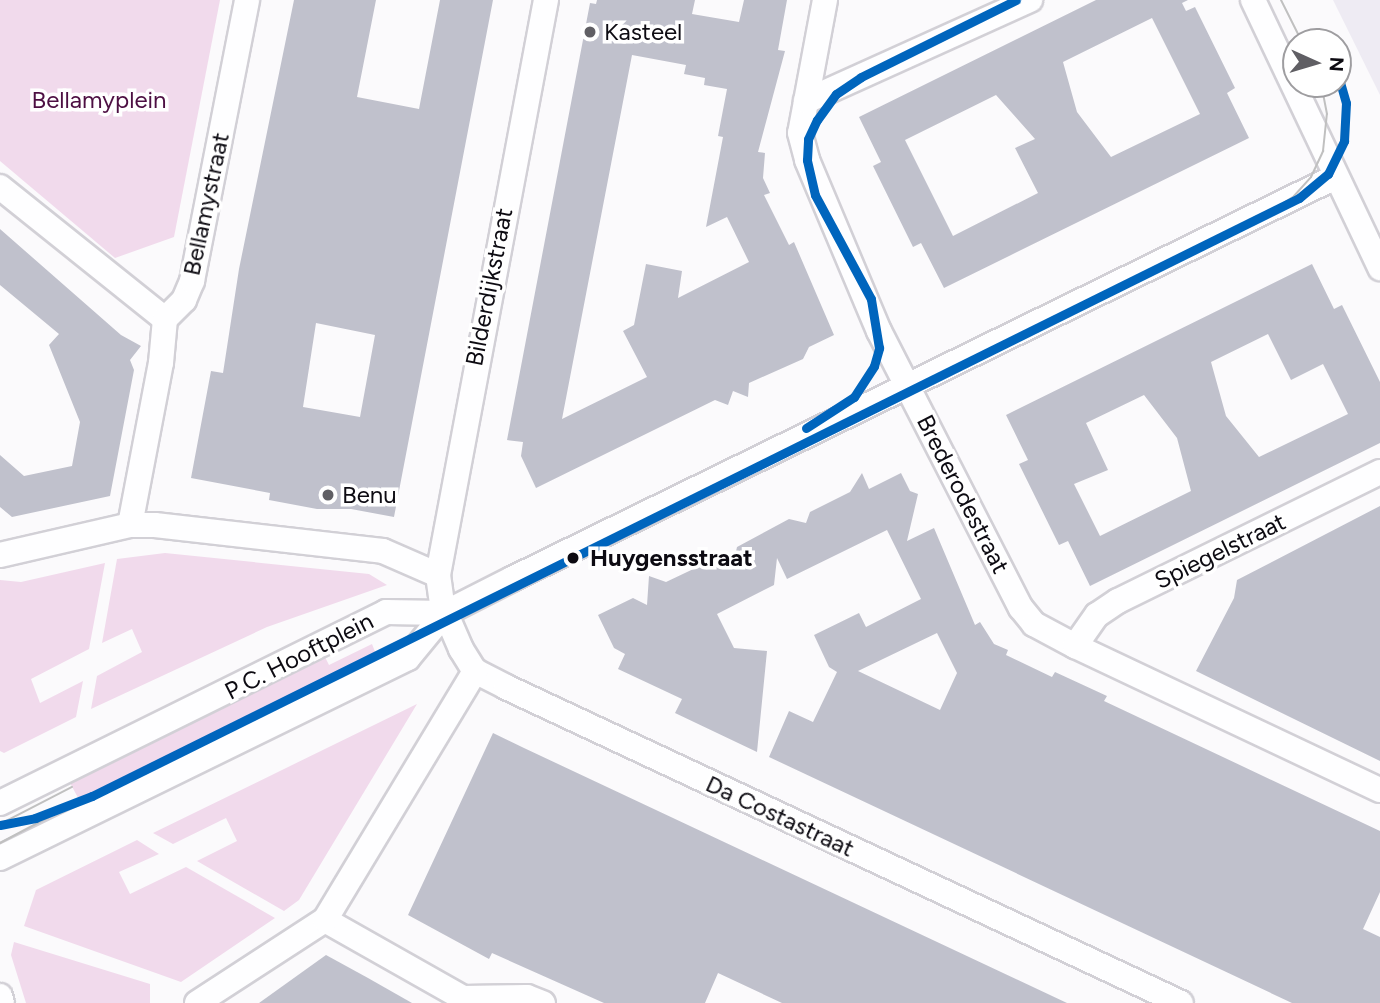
<!DOCTYPE html>
<style>
body{margin:0}
#map{position:relative;width:1380px;height:1003px;overflow:hidden;background:#fbfafc;font-family:Figtree,sans-serif}
div>[style]{position:absolute}
[style*='--x']{left:calc(var(--x)*1px);top:calc(var(--y)*1px);width:calc(var(--w)*1px);rotate:calc(var(--a)*1deg)}
.built>*{inset:0;background:#eeebf3}
.green>*{inset:0;background:#f1daec}
.building>*{inset:0;background:#c0c1cc}
.roads{filter:drop-shadow(2px 0 #d2d0d6) drop-shadow(-2px 0 #d2d0d6) drop-shadow(0 2px #d2d0d6) drop-shadow(0 -2px #d2d0d6)}
.minor>*{height:24px;margin:-12px;padding:0 12px;transform-origin:12px;border-radius:12px;background:#fefeff}
.tram>*{height:2px;margin:-1px;padding:0 1px;transform-origin:1px;border-radius:1px;background:#c0c0c0}
.tram-1>*{height:9px;margin:-4.5px;padding:0 4.5px;transform-origin:4.5px;border-radius:4.5px;background:#0065bd}
.dots>*{width:19px;height:19px;translate:-50% -50%;box-sizing:border-box;border:4px solid #fff;border-radius:50%}
span{translate:-50% -50%;white-space:nowrap;text-align:center;line-height:1.15;-webkit-text-stroke:7px #fff;paint-order:stroke}
.poi-label{font-size:24px;color:#0d0b12}
.left{translate:0 -50%;text-align:left}
.park-label{font-size:24px;color:#4d0f43}
.street-label{font-size:24px;color:#0d0b12}
.stop-label{font-size:24px;color:#0d0b12;font-weight:700}
.north{position:absolute;left:1282px;top:28px;width:70px;height:70px;box-sizing:border-box;background:#fff;border:2px solid #9e9da0;border-radius:50%;rotate:94deg;font-size:19px;font-weight:700;line-height:28px;text-align:center;color:#0d0b12}
.north::after{content:'';display:block;margin:auto;width:24px;height:32px;background:#605f64;clip-path:polygon(50% 0,100% 100%,50% 72%,0 100%)}
</style>
<div id="map">
<div class="built">
<i style="clip-path:polygon(1333px 0,1380px 0,1380px 95px)"></i>
</div>
<div class="green">
<i style="clip-path:polygon(0 0,220px 0,174px 237px,115px 258px,0 161px)"></i>
<i style="clip-path:polygon(165px 553px,369px 574px,387px 585px,267px 627px,91px 709px,97px 676px,142px 652px,132px 629px,102px 643px,117px 559px)"></i>
<i style="clip-path:polygon(105px 563px,89px 649px,31px 679px,40px 703px,83px 681px,76px 717px,4px 753px,0 751px,0 580px,21px 582px)"></i>
<i style="clip-path:polygon(372px 644px,379px 662px,83px 807px,69px 781px,325px 657px,329px 665px)"></i>
<i style="clip-path:polygon(417px 704px,299px 900px,284px 911px,197px 861px,237px 841px,226px 818px,173px 844px,153px 833px)"></i>
<i style="clip-path:polygon(137px 840px,159px 854px,119px 872px,130px 894px,186px 867px,275px 918px,181px 982px,24px 926px,36px 890px)"></i>
<i style="clip-path:polygon(14px 942px,150px 984px,150px 1003px,26px 1003px,11px 955px)"></i>
</div>
<div class="building">
<i style="clip-path:polygon(evenodd,294px 0,376px 0,357px 97px,419px 109px,440px 0,493px 0,394px 517px,351px 509px,317px 509px,269px 500px,270px 493px,191px 478px,211px 371px,223px 373px,239px 269px,294px 0,316px 323px,375px 335px,360px 417px,303px 407px,316px 323px)"></i>
<i style="clip-path:polygon(evenodd,597px 0,695px 0,692px 14px,739px 22px,744px 0,787px 0,778px 50px,785px 51px,758px 152px,765px 153px,763px 178px,770px 193px,764px 195px,789px 245px,794px 242px,834px 335px,809px 347px,803px 359px,749px 383px,748px 397px,733px 391px,728px 405px,715px 400px,536px 488px,521px 456px,523px 442px,507px 440px,590px 3px,596px 4px,597px 0,632px 55px,686px 65px,684px 74px,705px 78px,704px 85px,727px 89px,718px 136px,723px 137px,706px 227px,727px 217px,749px 262px,678px 298px,682px 271px,646px 264px,634px 325px,623px 331px,647px 377px,562px 419px,632px 55px)"></i>
<i style="clip-path:polygon(evenodd,1096px 0,1188px 0,1182px 3px,1186px 11px,1195px 7px,1235px 88px,1227px 93px,1249px 138px,944px 288px,921px 243px,913px 247px,873px 166px,881px 162px,859px 117px,1096px 0,1152px 18px,1200px 114px,1111px 157px,1077px 112px,1063px 62px,1152px 18px,1096px 0,996px 95px,1035px 139px,1015px 148px,1038px 193px,953px 236px,905px 140px,996px 95px)"></i>
<i style="clip-path:polygon(0 229px,121px 335px,141px 346px,130px 360px,134px 370px,110px 496px,12px 517px,0 507px,0 455px,24px 476px,72px 466px,80px 422px,49px 345px,59px 334px,0 285px)"></i>
<i style="clip-path:polygon(evenodd,1312px 264px,1334px 309px,1342px 305px,1380px 382px,1380px 443px,1090px 586px,1068px 541px,1059px 545px,1019px 464px,1028px 460px,1006px 415px,1312px 264px,1268px 334px,1291px 380px,1323px 364px,1348px 414px,1259px 457px,1226px 416px,1211px 362px,1268px 334px,1312px 264px,1144px 395px,1177px 438px,1191px 491px,1100px 536px,1074px 484px,1108px 470px,1086px 423px,1144px 395px)"></i>
<i style="clip-path:polygon(evenodd,862px 473px,869px 489px,901px 473px,910px 491px,918px 494px,907px 541px,934px 528px,975px 625px,980px 622px,994px 644px,1008px 650px,1006px 655px,1052px 677px,1055px 672px,1107px 696px,1104px 701px,1380px 831px,1380px 892px,1363px 929px,1380px 937px,1380px 1003px,1292px 1003px,769px 757px,789px 711px,813px 722px,837px 672px,829px 667px,814px 635px,859px 613px,866px 627px,921px 599px,887px 530px,787px 579px,777px 558px,774px 585px,717px 614px,734px 648px,767px 651px,757px 752px,675px 713px,682px 699px,618px 669px,625px 654px,614px 648px,598px 615px,633px 598px,647px 605px,649px 576px,666px 582px,706px 563px,721px 568px,722px 554px,734px 560px,737px 547px,789px 519px,806px 523px,810px 512px,850px 492px,862px 473px,937px 633px,957px 673px,940px 710px,858px 671px,937px 633px)"></i>
<i style="clip-path:polygon(1380px 506px,1380px 761px,1196px 671px,1234px 598px,1237px 580px)"></i>
<i style="clip-path:polygon(493px 733px,524px 748px,1067px 1003px,782px 1003px,718px 973px,705px 1003px,604px 1003px,492px 953px,489px 959px,408px 915px)"></i>
<i style="clip-path:polygon(326px 955px,368px 978px,412px 1003px,259px 1003px)"></i>
</div>
<div class="roads">
<div class="minor">
<i style="--x:546;--y:0;--w:585;--a:100.64"></i>
<i style="--x:438;--y:575;--w:30;--a:82"></i>
<i style="--x:442;--y:605;--w:48;--a:66.6"></i>
<i style="--x:461;--y:649;--w:26;--a:58"></i>
<i style="--x:475;--y:671;--w:35;--a:27"></i>
<i style="--x:506;--y:687;--w:745;--a:25.09"></i>
<i style="--x:825;--y:0;--w:135;--a:100.6"></i>
<i style="--x:800;--y:133;--w:28;--a:75"></i>
<i style="--x:807;--y:160;--w:186;--a:67.2"></i>
<i style="--x:879;--y:331;--w:311;--a:62.9"></i>
<i style="--x:1021;--y:608;--w:21;--a:51"></i>
<i style="--x:1034;--y:624;--w:47;--a:28.2"></i>
<i style="--x:1075;--y:646;--w:337;--a:25.3"></i>
<i style="--x:1253;--y:0;--w:297;--a:64.6"></i>
<i style="--x:806;--y:101;--w:246;--a:-24.3"></i>
<i style="--x:0;--y:187;--w:211;--a:38.7"></i>
<i style="--x:130;--y:525;--w:165;--a:-79.2"></i>
<i style="--x:161;--y:363;--w:44;--a:-84.8"></i>
<i style="--x:165;--y:319;--w:27;--a:-45"></i>
<i style="--x:184;--y:300;--w:21;--a:-67"></i>
<i style="--x:192;--y:281;--w:286;--a:-78.9"></i>
<i style="--x:0;--y:555;--w:133;--a:-13"></i>
<i style="--x:130;--y:525;--w:25;--a:0"></i>
<i style="--x:155;--y:525;--w:229;--a:6.5"></i>
<i style="--x:383;--y:551;--w:60;--a:23.6"></i>
<i style="--x:1075;--y:646;--w:38;--a:-55"></i>
<i style="--x:1097;--y:615;--w:25;--a:-34"></i>
<i style="--x:1118;--y:601;--w:292;--a:-26.2"></i>
<i style="--x:0;--y:803;--w:431;--a:-26.3"></i>
<i style="--x:386;--y:612;--w:59;--a:1"></i>
<i style="--x:0;--y:858;--w:454;--a:-26.1"></i>
<i style="--x:408;--y:658;--w:58;--a:-50.6"></i>
<i style="--x:445;--y:613;--w:75;--a:-26.9"></i>
<i style="--x:512;--y:579;--w:916;--a:-26.03"></i>
<i style="--x:325;--y:920;--w:159;--a:29.5"></i>
<i style="--x:463;--y:998;--w:64;--a:-0.9"></i>
<i style="--x:527;--y:997;--w:17;--a:21"></i>
<i style="--x:0;--y:996;--w:7;--a:74"></i>
<i style="--x:197;--y:1003;--w:153;--a:-33"></i>
<i style="--x:325;--y:920;--w:291;--a:-58.9"></i>
</div>
</div>
<div class="tram">
<i style="--x:1281;--y:0;--w:47;--a:63.4"></i>
<i style="--x:1262;--y:217;--w:38;--a:-33"></i>
<i style="--x:1294;--y:196;--w:25;--a:-48"></i>
<i style="--x:1311;--y:177;--w:29;--a:-65"></i>
<i style="--x:1323;--y:151;--w:37;--a:-84"></i>
<i style="--x:1327;--y:114;--w:31;--a:-101"></i>
<i style="--x:0;--y:824;--w:81;--a:-27.2"></i>
<i style="--x:0;--y:843;--w:89;--a:-28"></i>
</div>
<div class="tram-1">
<i style="--x:806;--y:428;--w:57;--a:-32.9"></i>
<i style="--x:854;--y:397;--w:37;--a:-57"></i>
<i style="--x:874;--y:366;--w:19;--a:-74"></i>
<i style="--x:879;--y:348;--w:50;--a:-99.3"></i>
<i style="--x:871;--y:299;--w:118;--a:-118.3"></i>
<i style="--x:815;--y:195;--w:36;--a:-103"></i>
<i style="--x:807;--y:160;--w:21;--a:-87"></i>
<i style="--x:808;--y:139;--w:21;--a:-65"></i>
<i style="--x:817;--y:120;--w:32;--a:-54"></i>
<i style="--x:836;--y:94;--w:30;--a:-34"></i>
<i style="--x:861;--y:77;--w:173;--a:-26.4"></i>
<i style="--x:0;--y:825;--w:36;--a:-11"></i>
<i style="--x:35;--y:818;--w:61;--a:-21.1"></i>
<i style="--x:92;--y:796;--w:1347;--a:-26.36"></i>
<i style="--x:1299;--y:198;--w:38;--a:-40"></i>
<i style="--x:1328;--y:174;--w:37;--a:-64"></i>
<i style="--x:1344;--y:141;--w:38;--a:-87"></i>
<i style="--x:1346;--y:103;--w:29;--a:-106"></i>
</div>
<div class="dots">
<i style="left:590px;top:32px;background:#605f64"></i>
<i style="left:328px;top:495px;background:#605f64"></i>
<i style="left:573px;top:558px;background:#0d0b12"></i>
</div>
<div class="poi-label">
<span class="left" style="left:604px;top:32px">Kasteel</span>
<span class="left" style="left:342px;top:495px">Benu</span>
</div>
<div class="park-label">
<span style="left:99px;top:100px">Bellamyplein</span>
</div>
<div class="street-label">
<span style="left:206px;top:204px;rotate:-78deg">Bellamystraat</span>
<span style="left:489px;top:287px;rotate:-79deg">Bilderdijkstraat</span>
<span style="left:963px;top:494px;rotate:63deg">Brederodestraat</span>
<span style="left:1220px;top:551px;rotate:-26deg">Spiegelstraat</span>
<span style="left:299px;top:656px;rotate:-27deg">P.C. Hooftplein</span>
<span style="left:780px;top:816px;rotate:25deg">Da Costastraat</span>
</div>
<div class="stop-label">
<span class="left" style="left:590px;top:558px">Huygensstraat</span>
</div>
<div class="north">N</div>
</div>
